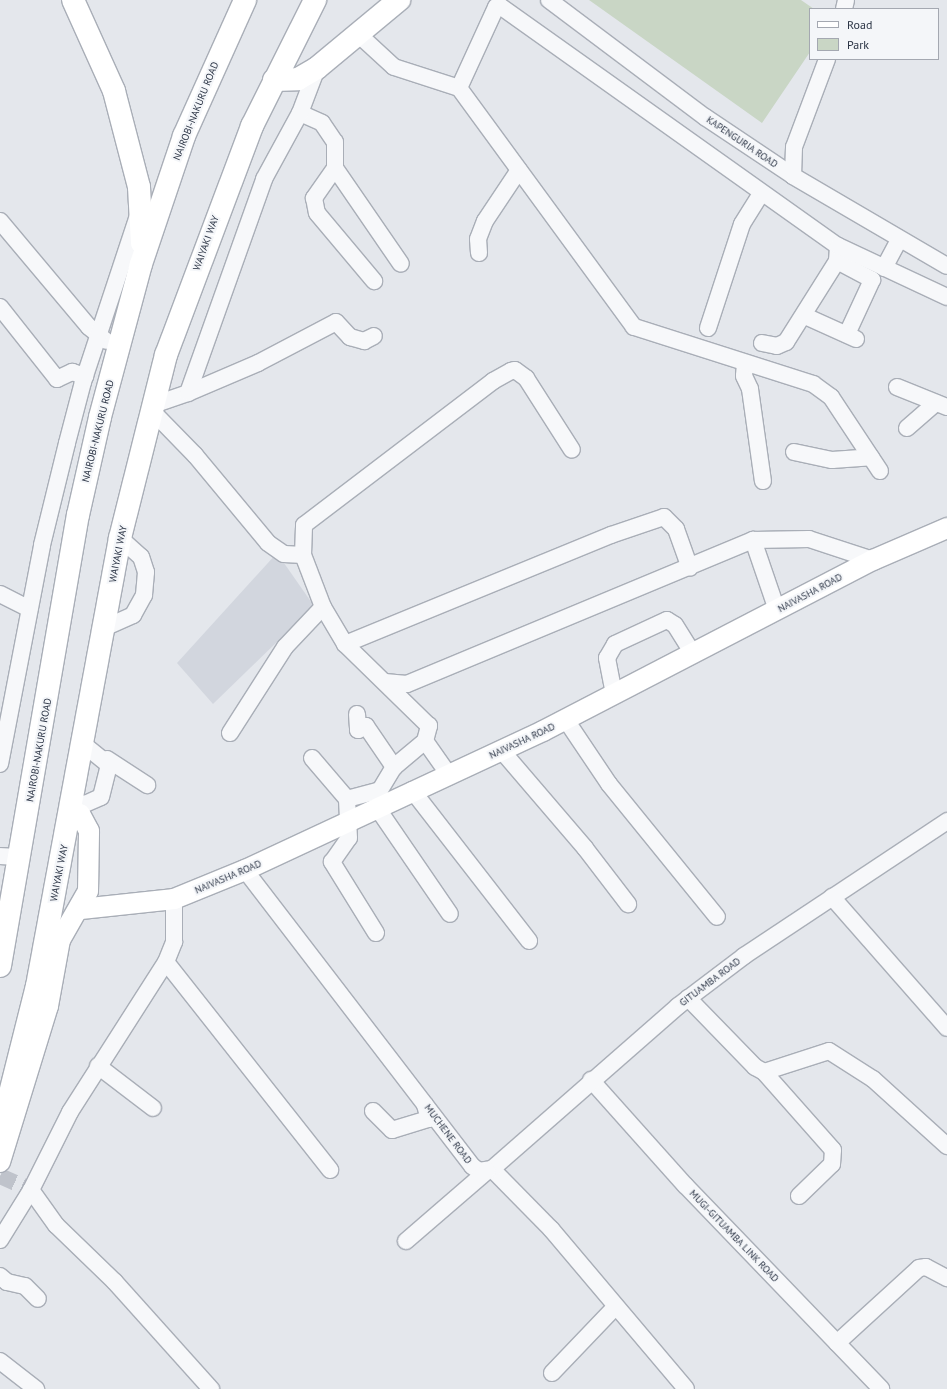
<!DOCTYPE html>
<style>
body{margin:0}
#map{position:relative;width:947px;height:1389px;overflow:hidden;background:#e4e7ec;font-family:"PT Sans",sans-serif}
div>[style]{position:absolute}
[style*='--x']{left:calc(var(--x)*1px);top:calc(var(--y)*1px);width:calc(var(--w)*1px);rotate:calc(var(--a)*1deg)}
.built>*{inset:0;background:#d2d6de}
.green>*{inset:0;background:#c9d6c5}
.minor-tunnel>*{height:16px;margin-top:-8px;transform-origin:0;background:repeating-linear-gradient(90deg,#bfc3cb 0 16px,transparent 0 24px)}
.roads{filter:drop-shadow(1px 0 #a9aeb7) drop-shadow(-1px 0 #a9aeb7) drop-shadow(0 1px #a9aeb7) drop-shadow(0 -1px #a9aeb7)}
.minor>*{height:16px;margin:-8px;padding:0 8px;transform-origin:8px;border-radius:8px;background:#f7f8fa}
.major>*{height:20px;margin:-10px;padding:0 10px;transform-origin:10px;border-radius:10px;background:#fff}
.highway>*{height:22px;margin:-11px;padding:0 11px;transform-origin:11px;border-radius:11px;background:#fff}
span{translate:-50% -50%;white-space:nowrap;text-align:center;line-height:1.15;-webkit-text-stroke:4px #f4f6f9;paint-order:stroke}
.street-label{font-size:10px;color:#2b3445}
.legend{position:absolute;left:809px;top:8px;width:130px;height:52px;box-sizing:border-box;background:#f4f6f9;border:1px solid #a4a8b1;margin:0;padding:5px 7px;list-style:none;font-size:12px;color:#2b3445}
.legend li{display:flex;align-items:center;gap:8px;height:20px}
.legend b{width:20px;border:1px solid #a4a8b1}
</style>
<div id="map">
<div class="built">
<i style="clip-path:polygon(277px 553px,314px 606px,213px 704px,177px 663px)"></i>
</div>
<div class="green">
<i style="clip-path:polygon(589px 0,801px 0,814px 9px,810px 9px,810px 52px,762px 123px)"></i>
</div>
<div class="minor-tunnel">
<i style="--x:0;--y:1176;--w:34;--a:24"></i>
</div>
<div class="roads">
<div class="minor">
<i style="--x:549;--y:0;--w:195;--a:36.9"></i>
<i style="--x:705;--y:117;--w:106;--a:33.8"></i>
<i style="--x:793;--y:176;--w:178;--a:30.3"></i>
<i style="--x:844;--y:9;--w:9;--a:-77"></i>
<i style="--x:357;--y:33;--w:50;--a:42.6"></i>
<i style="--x:394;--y:67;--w:68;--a:17.9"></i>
<i style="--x:300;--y:113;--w:24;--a:24"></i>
<i style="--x:322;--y:123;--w:23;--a:56"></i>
<i style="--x:335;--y:142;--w:26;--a:90"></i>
<i style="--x:335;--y:168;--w:37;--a:125"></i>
<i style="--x:314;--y:198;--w:15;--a:79"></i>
<i style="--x:317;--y:213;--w:89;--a:50"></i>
<i style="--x:335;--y:168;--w:116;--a:55.5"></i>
<i style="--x:793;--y:176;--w:29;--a:-88"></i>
<i style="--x:794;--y:147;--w:94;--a:-69.4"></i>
<i style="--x:0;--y:221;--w:138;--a:50"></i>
<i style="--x:89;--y:327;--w:22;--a:39"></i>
<i style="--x:479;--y:253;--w:14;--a:-94"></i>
<i style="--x:478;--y:239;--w:19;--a:-69"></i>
<i style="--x:485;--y:221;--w:61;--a:-56.3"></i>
<i style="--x:837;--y:261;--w:40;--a:28"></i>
<i style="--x:872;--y:280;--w:60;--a:114.8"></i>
<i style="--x:884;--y:268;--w:32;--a:-62"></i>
<i style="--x:0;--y:307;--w:92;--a:51.6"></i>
<i style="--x:57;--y:379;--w:17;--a:-25"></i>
<i style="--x:72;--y:372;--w:14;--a:17"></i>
<i style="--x:805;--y:316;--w:56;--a:24.3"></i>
<i style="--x:708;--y:328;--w:109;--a:-71.9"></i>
<i style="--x:742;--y:224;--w:36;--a:-58"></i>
<i style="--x:762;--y:343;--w:15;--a:11"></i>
<i style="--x:777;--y:346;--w:10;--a:-24"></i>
<i style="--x:786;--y:342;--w:96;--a:-57.8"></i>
<i style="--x:837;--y:261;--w:15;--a:-86"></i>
<i style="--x:745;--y:364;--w:12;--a:95"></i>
<i style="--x:744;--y:376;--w:14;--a:65"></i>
<i style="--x:750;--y:389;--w:93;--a:82"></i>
<i style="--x:897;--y:387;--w:54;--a:21.8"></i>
<i style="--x:188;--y:393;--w:76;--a:-23.2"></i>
<i style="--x:258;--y:363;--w:88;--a:-27.7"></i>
<i style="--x:336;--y:322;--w:21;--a:47"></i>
<i style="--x:350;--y:337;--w:15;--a:16"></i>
<i style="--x:364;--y:341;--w:11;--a:-27"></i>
<i style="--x:153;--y:405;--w:37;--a:-19"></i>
<i style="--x:188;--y:393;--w:227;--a:-70.4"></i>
<i style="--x:264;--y:179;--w:75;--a:-61.4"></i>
<i style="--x:300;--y:113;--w:48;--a:-69.3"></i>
<i style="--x:152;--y:411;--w:62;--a:45.7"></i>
<i style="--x:195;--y:455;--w:114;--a:50.3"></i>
<i style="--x:268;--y:543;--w:19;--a:35"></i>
<i style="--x:284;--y:554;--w:19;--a:3"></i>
<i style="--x:907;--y:428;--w:38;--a:-41"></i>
<i style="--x:794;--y:452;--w:39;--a:12"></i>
<i style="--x:832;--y:460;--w:39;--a:-4"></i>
<i style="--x:880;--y:471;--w:89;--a:-123.5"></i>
<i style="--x:831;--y:397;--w:22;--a:-144"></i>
<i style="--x:813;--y:384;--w:188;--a:-162.3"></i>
<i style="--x:634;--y:327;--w:296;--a:-126.2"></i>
<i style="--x:459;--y:88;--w:89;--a:-65.4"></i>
<i style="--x:496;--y:7;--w:4;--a:-14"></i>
<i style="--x:500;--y:6;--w:415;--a:35.4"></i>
<i style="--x:838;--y:246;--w:120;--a:25.1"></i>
<i style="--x:753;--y:540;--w:74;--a:71.1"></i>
<i style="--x:0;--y:594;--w:33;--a:27"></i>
<i style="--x:104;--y:628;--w:32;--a:-24"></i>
<i style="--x:133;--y:615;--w:23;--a:-61"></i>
<i style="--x:144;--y:595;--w:23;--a:-85"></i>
<i style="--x:146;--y:572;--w:16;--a:-108"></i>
<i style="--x:141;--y:557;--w:28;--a:-138"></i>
<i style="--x:345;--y:644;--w:287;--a:-22.3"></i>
<i style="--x:611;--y:535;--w:56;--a:-18.8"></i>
<i style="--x:664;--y:517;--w:17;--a:45"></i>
<i style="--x:676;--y:529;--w:41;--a:70.3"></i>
<i style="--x:385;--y:682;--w:22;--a:5"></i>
<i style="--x:407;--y:684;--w:375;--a:-22.6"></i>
<i style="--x:753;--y:540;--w:56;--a:-1"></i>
<i style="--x:809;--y:539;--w:67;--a:18.2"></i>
<i style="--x:614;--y:694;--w:37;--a:-101"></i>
<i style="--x:607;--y:658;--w:16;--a:-60"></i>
<i style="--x:615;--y:644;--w:57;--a:-24.8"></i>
<i style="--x:667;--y:620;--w:9;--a:32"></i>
<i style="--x:675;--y:625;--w:34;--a:58"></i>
<i style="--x:357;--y:714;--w:16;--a:86"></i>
<i style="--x:358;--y:730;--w:9;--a:-27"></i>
<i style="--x:366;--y:726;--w:50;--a:55.7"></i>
<i style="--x:566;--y:720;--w:77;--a:56.1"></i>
<i style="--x:609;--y:784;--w:171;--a:50.9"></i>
<i style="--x:230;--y:733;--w:102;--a:-57.4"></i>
<i style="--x:285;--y:647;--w:55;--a:-46.5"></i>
<i style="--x:502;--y:751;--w:128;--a:49.4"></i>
<i style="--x:585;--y:848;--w:71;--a:52.5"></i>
<i style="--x:312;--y:758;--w:54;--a:49.5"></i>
<i style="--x:107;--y:759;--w:48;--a:33"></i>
<i style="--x:0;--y:764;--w:223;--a:-79.1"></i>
<i style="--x:42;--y:545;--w:105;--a:-76.2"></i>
<i style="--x:67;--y:443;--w:63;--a:-75.3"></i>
<i style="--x:83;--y:382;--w:172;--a:-71.7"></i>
<i style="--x:449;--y:775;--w:42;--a:-125.2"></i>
<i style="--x:425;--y:741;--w:16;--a:-75"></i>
<i style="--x:429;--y:726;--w:117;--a:-135.7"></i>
<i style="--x:345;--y:644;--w:43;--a:-120.7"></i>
<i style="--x:323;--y:607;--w:56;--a:-111"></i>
<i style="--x:303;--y:555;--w:30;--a:-88"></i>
<i style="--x:304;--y:525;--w:238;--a:-37.3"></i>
<i style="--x:493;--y:381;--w:21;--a:-29"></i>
<i style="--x:511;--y:371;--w:4;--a:-14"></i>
<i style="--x:515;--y:370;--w:14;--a:36"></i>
<i style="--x:526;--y:378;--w:85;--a:57.4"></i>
<i style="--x:412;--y:790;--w:191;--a:52.2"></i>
<i style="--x:71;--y:802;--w:14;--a:8"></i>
<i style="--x:85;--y:804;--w:17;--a:-24"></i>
<i style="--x:101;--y:797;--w:33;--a:-76"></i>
<i style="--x:109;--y:765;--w:33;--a:-141"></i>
<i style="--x:378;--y:809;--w:127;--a:55.6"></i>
<i style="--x:0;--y:856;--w:20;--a:3"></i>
<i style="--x:245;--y:870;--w:373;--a:52.5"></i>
<i style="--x:472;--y:1166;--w:9;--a:36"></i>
<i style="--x:479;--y:1171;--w:13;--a:-9"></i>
<i style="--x:492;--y:1169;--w:84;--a:45.5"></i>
<i style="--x:551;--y:1229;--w:209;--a:49.8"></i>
<i style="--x:832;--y:897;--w:174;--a:48.7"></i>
<i style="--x:376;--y:933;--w:84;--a:-121.8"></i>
<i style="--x:332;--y:862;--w:29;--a:-55"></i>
<i style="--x:349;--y:838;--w:39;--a:-93"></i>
<i style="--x:347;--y:799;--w:34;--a:-15"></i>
<i style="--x:380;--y:790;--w:27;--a:-59"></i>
<i style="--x:394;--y:767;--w:40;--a:-40"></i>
<i style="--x:166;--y:962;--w:265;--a:51.7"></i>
<i style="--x:688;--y:998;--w:96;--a:45.8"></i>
<i style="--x:755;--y:1067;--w:10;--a:29"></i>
<i style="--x:764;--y:1072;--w:68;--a:-17.9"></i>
<i style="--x:829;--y:1051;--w:52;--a:32.5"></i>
<i style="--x:873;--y:1079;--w:100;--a:42.2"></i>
<i style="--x:98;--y:1066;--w:69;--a:37.4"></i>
<i style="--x:764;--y:1072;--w:104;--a:48.5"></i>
<i style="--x:833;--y:1150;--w:14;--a:94"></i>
<i style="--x:832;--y:1164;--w:46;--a:135.9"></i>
<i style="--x:591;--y:1080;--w:141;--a:48.2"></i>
<i style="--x:685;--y:1185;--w:283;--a:46.1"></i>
<i style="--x:373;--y:1111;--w:27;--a:45"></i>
<i style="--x:392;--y:1130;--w:39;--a:-17"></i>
<i style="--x:429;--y:1119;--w:15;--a:-106"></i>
<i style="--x:492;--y:1169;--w:247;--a:-41.2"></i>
<i style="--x:678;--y:1006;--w:83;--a:-37.1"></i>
<i style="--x:744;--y:956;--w:244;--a:-33.6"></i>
<i style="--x:31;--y:1190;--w:43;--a:54.5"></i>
<i style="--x:56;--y:1225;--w:82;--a:44"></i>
<i style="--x:115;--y:1282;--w:144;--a:48.1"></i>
<i style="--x:0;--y:1240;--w:59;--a:-58.2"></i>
<i style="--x:31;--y:1190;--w:87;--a:-63.4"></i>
<i style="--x:70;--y:1112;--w:178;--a:-57.4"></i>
<i style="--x:166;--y:962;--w:22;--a:-68"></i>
<i style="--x:174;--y:942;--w:43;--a:-90"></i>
<i style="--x:406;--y:1241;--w:107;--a:-40.8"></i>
<i style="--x:0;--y:1276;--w:9;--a:41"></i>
<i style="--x:7;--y:1282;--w:18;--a:13"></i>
<i style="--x:25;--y:1286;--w:18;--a:45"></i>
<i style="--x:837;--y:1343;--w:111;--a:-42.4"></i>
<i style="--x:919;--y:1268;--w:7;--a:-8"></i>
<i style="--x:926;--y:1267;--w:24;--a:28"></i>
<i style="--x:0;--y:1361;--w:46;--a:37.9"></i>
<i style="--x:552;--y:1373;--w:91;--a:-46.3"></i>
</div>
<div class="major">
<i style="--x:81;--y:909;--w:94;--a:-6.1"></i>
<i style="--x:174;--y:899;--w:77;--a:-22.2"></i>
<i style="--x:245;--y:870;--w:329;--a:-25"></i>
<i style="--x:543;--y:731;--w:372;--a:-27.4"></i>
<i style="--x:873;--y:560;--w:81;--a:-23.4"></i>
<i style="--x:0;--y:1162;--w:163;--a:-72.9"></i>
<i style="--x:48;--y:1006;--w:67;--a:-79.7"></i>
<i style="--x:60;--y:940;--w:56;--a:-60.3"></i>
<i style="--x:88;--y:891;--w:60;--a:-89"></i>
<i style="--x:89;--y:831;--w:19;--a:-118"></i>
<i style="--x:80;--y:814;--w:10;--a:-169"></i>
</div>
<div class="highway">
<i style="--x:73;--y:0;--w:100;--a:65.7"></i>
<i style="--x:114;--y:91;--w:99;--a:75.4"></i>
<i style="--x:139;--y:187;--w:56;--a:86.9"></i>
<i style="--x:274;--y:80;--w:24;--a:-2"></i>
<i style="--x:298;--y:79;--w:22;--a:-30"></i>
<i style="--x:317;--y:68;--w:107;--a:-39.7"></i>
<i style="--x:0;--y:966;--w:458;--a:-80.2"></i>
<i style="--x:78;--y:515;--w:100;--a:-77.3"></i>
<i style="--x:100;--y:417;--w:158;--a:-75"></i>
<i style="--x:141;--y:264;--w:135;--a:-71.4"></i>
<i style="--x:184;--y:136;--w:149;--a:-65.8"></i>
<i style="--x:0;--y:1133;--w:152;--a:-75.9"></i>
<i style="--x:37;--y:986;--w:456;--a:-79.5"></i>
<i style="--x:120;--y:538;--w:189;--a:-75.9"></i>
<i style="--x:166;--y:355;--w:245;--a:-69.4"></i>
<i style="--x:252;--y:126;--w:141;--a:-63.4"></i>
</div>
</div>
<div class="street-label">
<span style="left:196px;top:111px;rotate:-68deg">NAIROBI-NAKURU ROAD</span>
<span style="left:742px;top:142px;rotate:34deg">KAPENGURIA ROAD</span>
<span style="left:206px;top:243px;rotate:-70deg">WAIYAKI WAY</span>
<span style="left:98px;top:431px;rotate:-76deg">NAIROBI-NAKURU ROAD</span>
<span style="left:118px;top:554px;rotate:-79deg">WAIYAKI WAY</span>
<span style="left:810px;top:593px;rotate:-28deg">NAIVASHA ROAD</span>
<span style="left:522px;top:741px;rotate:-25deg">NAIVASHA ROAD</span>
<span style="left:39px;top:750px;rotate:-80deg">NAIROBI-NAKURU ROAD</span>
<span style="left:59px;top:873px;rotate:-79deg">WAIYAKI WAY</span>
<span style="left:228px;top:877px;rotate:-23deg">NAIVASHA ROAD</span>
<span style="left:710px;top:982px;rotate:-37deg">GITUAMBA ROAD</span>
<span style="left:448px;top:1134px;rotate:53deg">MUCHENE ROAD</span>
<span style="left:734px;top:1236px;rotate:46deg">MUGI-GITUAMBA LINK ROAD</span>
</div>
<ul class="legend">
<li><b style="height:5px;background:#fff"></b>Road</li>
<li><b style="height:11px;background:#c9d6c5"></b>Park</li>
</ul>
</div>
